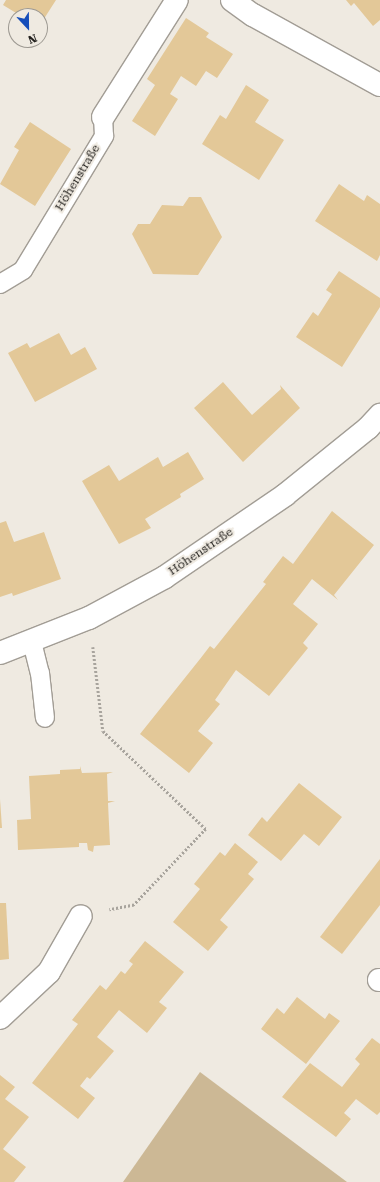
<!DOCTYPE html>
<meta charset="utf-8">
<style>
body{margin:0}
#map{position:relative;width:380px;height:1182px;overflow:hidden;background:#efeae1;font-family:"Roboto Serif",serif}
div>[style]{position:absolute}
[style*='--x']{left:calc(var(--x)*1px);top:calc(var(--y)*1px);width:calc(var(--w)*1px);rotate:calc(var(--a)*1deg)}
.green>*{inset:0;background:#ccb895}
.building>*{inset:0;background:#e3c898}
.path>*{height:2.5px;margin-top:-1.25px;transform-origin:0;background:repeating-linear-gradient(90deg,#a8a49d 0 2px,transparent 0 4px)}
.roads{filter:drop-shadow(1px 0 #a29d95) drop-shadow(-1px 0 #a29d95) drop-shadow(0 1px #a29d95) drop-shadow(0 -1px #a29d95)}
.lane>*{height:18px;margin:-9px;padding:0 9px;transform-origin:9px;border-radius:9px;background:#fff}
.street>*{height:22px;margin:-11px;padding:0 11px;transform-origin:11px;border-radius:11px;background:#fff}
span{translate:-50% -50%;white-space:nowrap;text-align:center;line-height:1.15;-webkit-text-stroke:4px #efeae1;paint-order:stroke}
.street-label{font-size:12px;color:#211f1c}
.north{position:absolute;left:8px;top:8px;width:40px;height:40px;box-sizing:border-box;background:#efeae1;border:1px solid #9d9992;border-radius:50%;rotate:158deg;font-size:11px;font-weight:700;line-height:16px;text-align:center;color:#211f1c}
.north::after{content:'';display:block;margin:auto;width:14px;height:18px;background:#164eba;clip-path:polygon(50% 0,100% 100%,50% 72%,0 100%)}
</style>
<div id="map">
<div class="green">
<i style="clip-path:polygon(200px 1072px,347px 1182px,123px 1182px)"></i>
</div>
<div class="building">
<i style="clip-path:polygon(6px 0,56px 0,40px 25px,40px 16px,21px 16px,3px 5px)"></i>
<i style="clip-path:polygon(346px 0,380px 0,380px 20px,373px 26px,354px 3px,351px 6px)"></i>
<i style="clip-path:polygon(186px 18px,209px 33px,206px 37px,233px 54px,217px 78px,206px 71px,196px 86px,181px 76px,170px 94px,178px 99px,155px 136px,132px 121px,155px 85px,147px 79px)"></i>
<i style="clip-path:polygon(246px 85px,269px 100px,255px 122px,284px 140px,259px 180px,202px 144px,220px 115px,226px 119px)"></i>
<i style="clip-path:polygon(30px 122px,71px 149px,35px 206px,0 184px,19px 150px,14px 147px)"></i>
<i style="clip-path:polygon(339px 184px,364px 201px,367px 195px,380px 204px,380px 255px,377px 261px,315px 221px)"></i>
<i style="clip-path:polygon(189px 197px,201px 197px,222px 237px,198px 275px,153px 274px,132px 234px,138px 224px,150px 224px,162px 205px,183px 206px)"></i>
<i style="clip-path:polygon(339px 271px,380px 298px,380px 307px,342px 367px,296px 337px,313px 312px,318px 316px,332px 294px,326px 290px)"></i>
<i style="clip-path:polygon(59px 333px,71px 355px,85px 347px,97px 369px,35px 402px,8px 353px,27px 343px,30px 348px)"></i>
<i style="clip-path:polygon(223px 382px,252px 415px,281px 389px,280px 385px,300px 408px,243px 462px,194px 408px)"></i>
<i style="clip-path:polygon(188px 452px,204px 479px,180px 494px,181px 497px,145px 519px,151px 528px,119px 544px,82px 481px,109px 465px,119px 481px,158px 457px,163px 467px)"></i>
<i style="clip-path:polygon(332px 511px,374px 545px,334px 595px,338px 600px,312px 579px,293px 604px,318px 624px,303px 643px,308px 648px,269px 696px,236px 670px,215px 700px,220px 704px,198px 731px,213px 743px,189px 773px,140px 734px,200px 659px,210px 646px,214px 649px,266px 584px,263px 582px,283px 556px,293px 564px)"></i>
<i style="clip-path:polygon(6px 521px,14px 542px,44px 532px,61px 579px,13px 596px,12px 593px,0 597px,0 523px)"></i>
<i style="clip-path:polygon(80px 766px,82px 773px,113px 772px,107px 774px,108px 801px,115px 801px,108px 803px,110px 845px,94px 846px,93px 852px,88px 850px,87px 843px,79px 843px,79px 847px,18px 850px,17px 820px,31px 819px,29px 776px,60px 774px,60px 770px,80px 769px)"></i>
<i style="clip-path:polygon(299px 783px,342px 817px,319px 846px,304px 834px,281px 861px,248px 835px,262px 817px,267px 822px)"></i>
<i style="clip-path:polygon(0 799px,2px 828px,0 828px)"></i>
<i style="clip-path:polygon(235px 843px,258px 862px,248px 874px,254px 879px,220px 920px,228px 927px,208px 951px,173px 922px,200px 889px,194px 884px,220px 852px,225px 856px)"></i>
<i style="clip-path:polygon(380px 859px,380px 905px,342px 954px,320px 937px)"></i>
<i style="clip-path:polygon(0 903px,6px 903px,9px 959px,0 960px)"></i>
<i style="clip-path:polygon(145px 941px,184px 972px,159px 1002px,167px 1008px,147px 1033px,119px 1010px,97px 1037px,114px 1051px,90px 1079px,87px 1077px,80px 1086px,95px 1098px,78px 1119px,32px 1083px,78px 1024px,72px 1020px,100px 985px,106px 990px,121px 971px,125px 974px,133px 964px,129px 961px)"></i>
<i style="clip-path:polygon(297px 997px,325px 1019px,329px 1013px,340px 1021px,306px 1064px,261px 1029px,277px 1008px,284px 1014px)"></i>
<i style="clip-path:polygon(372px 1038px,380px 1044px,380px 1112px,377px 1115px,356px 1099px,344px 1113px,351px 1119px,336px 1137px,282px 1097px,310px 1063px,342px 1087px,360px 1064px,355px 1059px)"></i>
<i style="clip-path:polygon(0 1075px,15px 1087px,5px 1099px,29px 1117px,3px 1149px,26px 1167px,14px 1182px,0 1182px)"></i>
</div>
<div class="path">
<i style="--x:93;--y:647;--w:85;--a:83.2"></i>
<i style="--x:103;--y:731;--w:142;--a:43.6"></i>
<i style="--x:206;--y:829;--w:105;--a:133.5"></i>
<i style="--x:134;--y:905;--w:25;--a:169"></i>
</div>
<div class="roads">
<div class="lane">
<i style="--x:0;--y:284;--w:27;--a:-31"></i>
<i style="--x:23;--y:270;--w:157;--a:-58.8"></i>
<i style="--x:104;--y:136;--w:19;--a:-93"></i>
<i style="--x:32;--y:642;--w:32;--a:76"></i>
<i style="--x:40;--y:673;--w:45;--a:83.7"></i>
</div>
<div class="street">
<i style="--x:232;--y:0;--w:26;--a:36"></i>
<i style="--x:253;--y:15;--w:145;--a:28.9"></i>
<i style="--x:103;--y:117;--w:138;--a:-57.7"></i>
<i style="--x:0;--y:653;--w:96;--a:-21.5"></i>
<i style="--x:89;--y:618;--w:86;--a:-28.3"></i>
<i style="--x:165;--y:577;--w:145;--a:-34.3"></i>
<i style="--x:285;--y:495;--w:107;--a:-38.9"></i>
<i style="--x:368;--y:428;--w:18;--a:-47"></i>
<i style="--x:379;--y:980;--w:1;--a:0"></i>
<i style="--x:0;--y:1018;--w:67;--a:-43.2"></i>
<i style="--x:49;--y:972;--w:64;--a:-60.3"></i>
</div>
</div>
<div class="street-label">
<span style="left:78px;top:178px;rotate:-59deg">Höhenstraße</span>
<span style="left:201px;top:552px;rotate:-34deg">Höhenstraße</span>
</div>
<div class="north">N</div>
</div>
